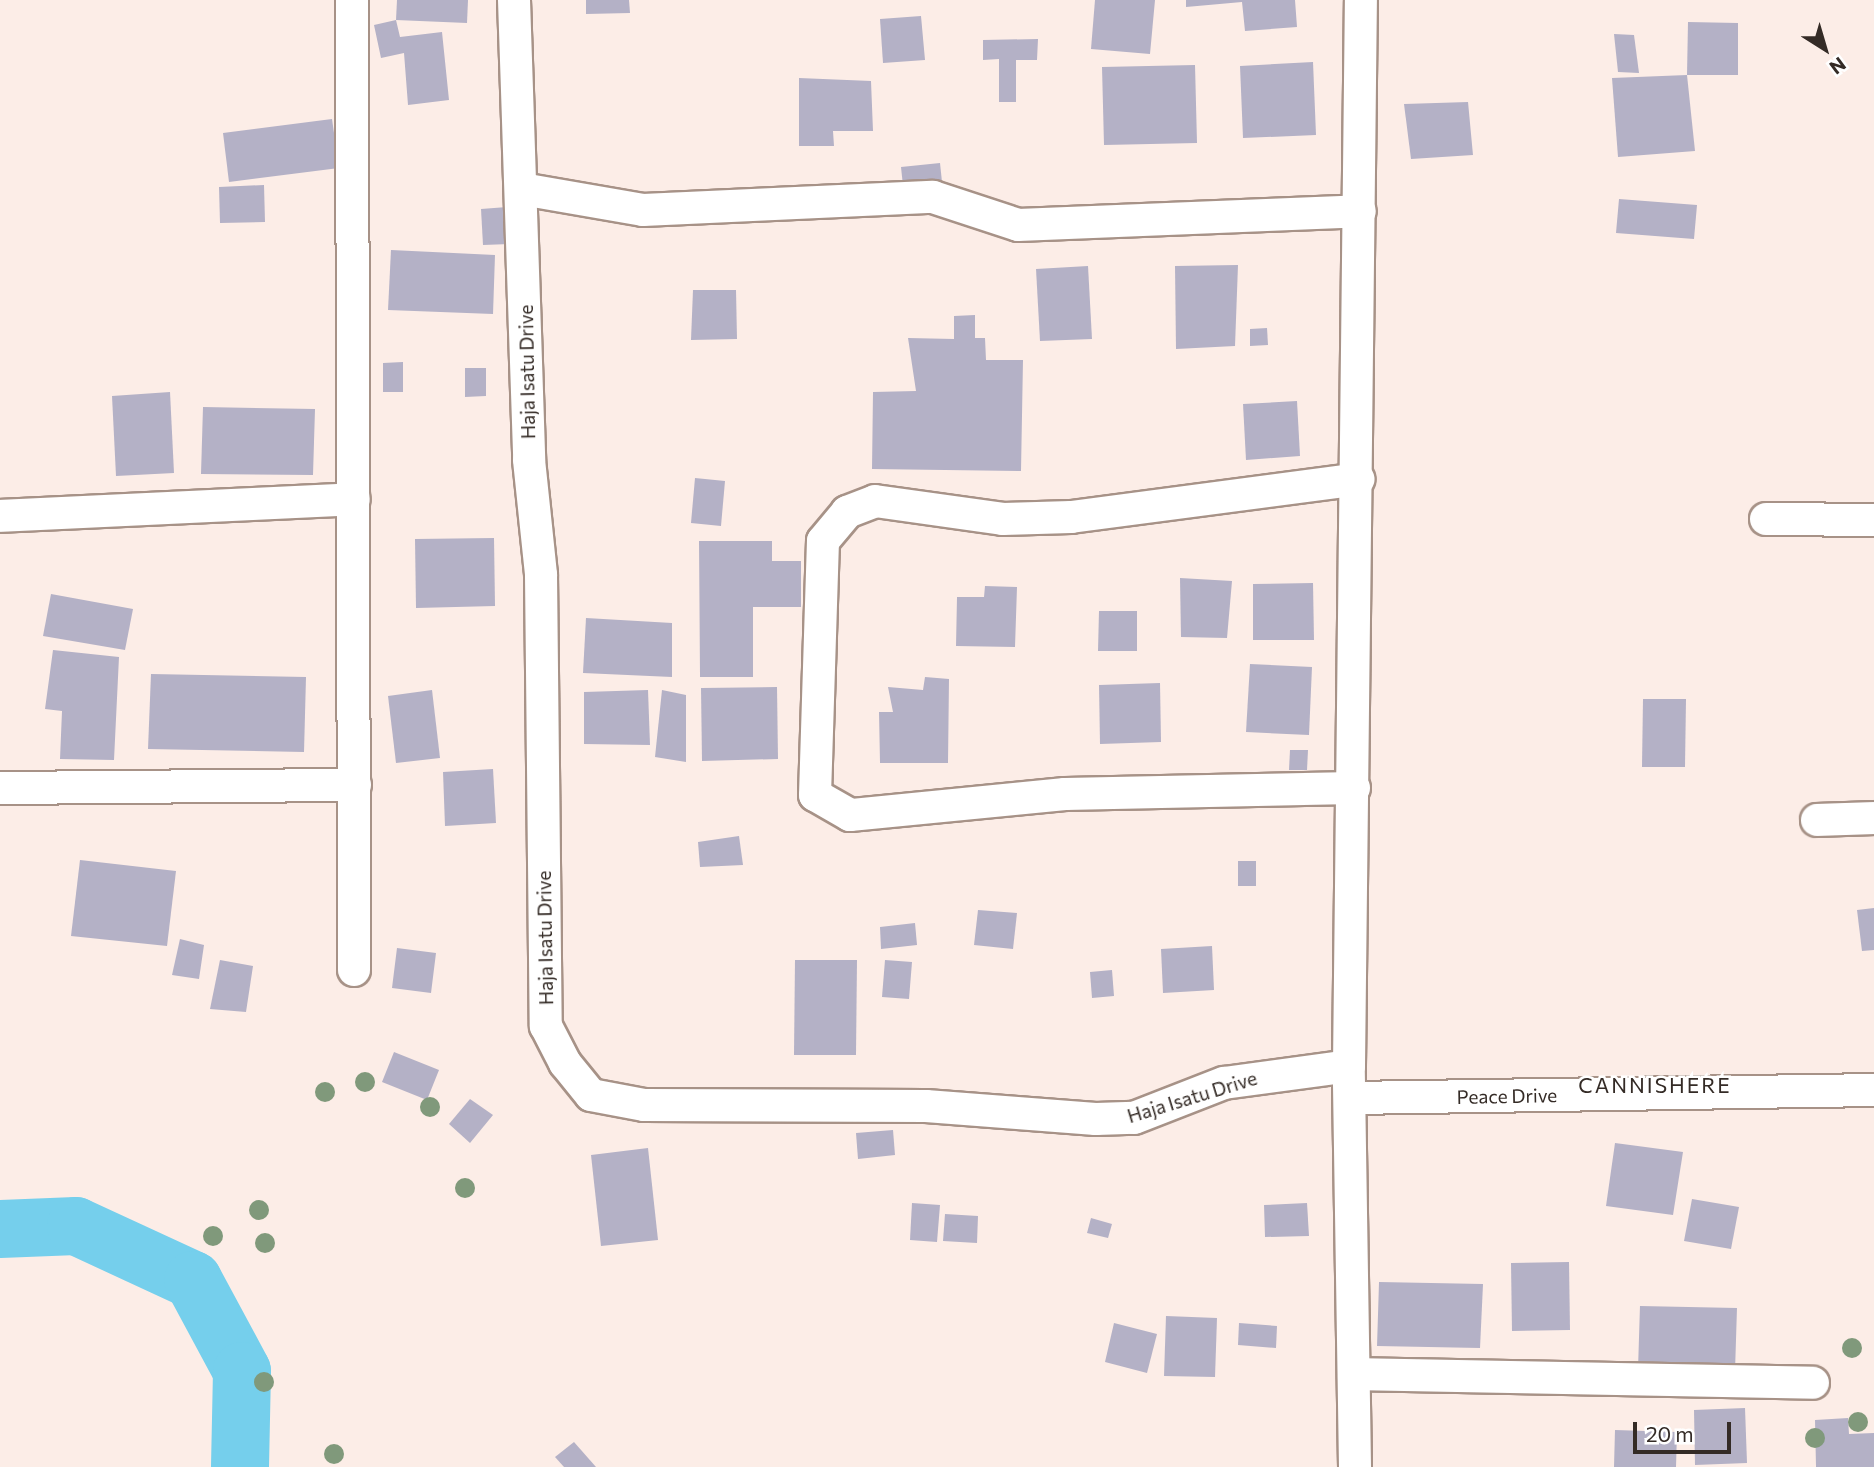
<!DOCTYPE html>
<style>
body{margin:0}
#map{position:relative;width:1874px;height:1467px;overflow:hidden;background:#fcede7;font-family:Commissioner,sans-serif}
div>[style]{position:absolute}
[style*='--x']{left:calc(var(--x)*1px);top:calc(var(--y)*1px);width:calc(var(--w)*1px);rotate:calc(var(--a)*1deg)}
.river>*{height:58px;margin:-29px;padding:0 29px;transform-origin:29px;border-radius:29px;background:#75cfec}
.building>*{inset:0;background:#b4b1c6}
.roads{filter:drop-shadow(2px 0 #a79287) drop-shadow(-2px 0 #a79287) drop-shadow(0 2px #a79287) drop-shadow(0 -2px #a79287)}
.street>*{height:32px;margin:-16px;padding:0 16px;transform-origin:16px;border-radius:16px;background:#fff}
.trees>*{width:20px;height:20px;margin:-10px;border-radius:50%;background:#80997b}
span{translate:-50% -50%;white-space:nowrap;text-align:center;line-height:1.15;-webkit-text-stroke:5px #fff;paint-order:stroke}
.street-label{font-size:19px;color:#342b26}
.neighbourhood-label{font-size:21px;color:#342b26;letter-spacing:2px}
.north{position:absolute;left:1790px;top:14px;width:70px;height:70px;-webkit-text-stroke:5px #fff;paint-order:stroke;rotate:143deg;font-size:19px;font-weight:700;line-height:28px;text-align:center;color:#342b26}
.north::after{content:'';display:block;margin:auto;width:24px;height:32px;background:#342b26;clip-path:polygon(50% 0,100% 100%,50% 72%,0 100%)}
.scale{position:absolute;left:1633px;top:1422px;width:98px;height:32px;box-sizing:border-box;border:4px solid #342b26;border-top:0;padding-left:9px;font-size:21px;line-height:24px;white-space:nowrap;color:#342b26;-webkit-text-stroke:5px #fff;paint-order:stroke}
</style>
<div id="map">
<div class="river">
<i style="--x:0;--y:1229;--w:76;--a:-2.3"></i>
<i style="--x:76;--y:1226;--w:129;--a:24.8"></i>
<i style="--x:193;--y:1280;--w:103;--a:61.7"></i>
<i style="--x:242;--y:1371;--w:96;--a:91.2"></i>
</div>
<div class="building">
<i style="clip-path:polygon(397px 0,468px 0,467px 23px,396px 20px)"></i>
<i style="clip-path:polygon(586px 0,629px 0,630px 13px,586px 14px)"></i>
<i style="clip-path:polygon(1095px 0,1155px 0,1150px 54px,1091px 49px)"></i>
<i style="clip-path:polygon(1186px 0,1295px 0,1297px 27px,1245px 31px,1242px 2px,1186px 7px)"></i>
<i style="clip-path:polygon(921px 16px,925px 60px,883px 63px,880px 19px)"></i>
<i style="clip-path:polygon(396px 20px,400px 37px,442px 32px,449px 100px,408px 105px,404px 53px,381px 58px,374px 25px)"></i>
<i style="clip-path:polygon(1688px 22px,1738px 23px,1738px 75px,1687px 75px)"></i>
<i style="clip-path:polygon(1614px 34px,1634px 35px,1639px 73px,1618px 72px)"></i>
<i style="clip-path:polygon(1038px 39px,1037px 60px,1016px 60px,1016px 102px,999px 102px,999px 59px,983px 60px,983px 40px)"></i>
<i style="clip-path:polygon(1313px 62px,1316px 135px,1243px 138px,1240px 66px)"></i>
<i style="clip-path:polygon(1195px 65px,1197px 143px,1104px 145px,1102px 67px)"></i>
<i style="clip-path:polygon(1687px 75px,1695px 151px,1618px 157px,1612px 78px)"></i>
<i style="clip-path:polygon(799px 78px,871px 81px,873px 131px,833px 131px,834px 146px,799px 146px)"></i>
<i style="clip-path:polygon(1468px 102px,1473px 155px,1411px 159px,1404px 104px)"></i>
<i style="clip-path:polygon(332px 119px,339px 168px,229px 182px,223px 133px)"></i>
<i style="clip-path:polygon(940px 163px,942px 182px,903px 186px,901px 167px)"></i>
<i style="clip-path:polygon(264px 185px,265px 222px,220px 223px,219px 187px)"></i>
<i style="clip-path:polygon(1619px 199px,1697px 205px,1694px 239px,1616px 233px)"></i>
<i style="clip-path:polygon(507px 207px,510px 244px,483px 245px,481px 209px)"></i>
<i style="clip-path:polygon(391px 250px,495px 255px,493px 314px,388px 310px)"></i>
<i style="clip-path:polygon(1238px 265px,1235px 346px,1176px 349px,1175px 266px)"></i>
<i style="clip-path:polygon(1088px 266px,1092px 339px,1040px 341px,1036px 269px)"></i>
<i style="clip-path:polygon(693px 290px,736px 290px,737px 339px,691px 340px)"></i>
<i style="clip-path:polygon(975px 315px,975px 338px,985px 338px,986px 360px,1023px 360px,1021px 471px,872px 469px,873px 392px,916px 391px,908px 338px,954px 339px,954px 316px)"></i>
<i style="clip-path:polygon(1267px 328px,1268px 345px,1250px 346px,1250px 329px)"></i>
<i style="clip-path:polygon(403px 362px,403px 392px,383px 392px,383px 363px)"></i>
<i style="clip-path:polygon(465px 368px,486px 368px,486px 396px,465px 397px)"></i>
<i style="clip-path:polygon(170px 392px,174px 473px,116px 476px,112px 396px)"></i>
<i style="clip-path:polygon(1297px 401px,1300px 456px,1246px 460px,1243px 404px)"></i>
<i style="clip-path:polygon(203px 407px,315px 409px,313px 475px,201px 474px)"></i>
<i style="clip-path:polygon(695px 478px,725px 481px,721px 526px,691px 523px)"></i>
<i style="clip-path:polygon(494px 538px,495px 606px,416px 608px,415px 539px)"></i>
<i style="clip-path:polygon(699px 541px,772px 541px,772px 561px,801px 561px,801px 607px,753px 607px,753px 677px,700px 677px)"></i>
<i style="clip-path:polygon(1180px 578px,1232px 581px,1227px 638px,1181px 637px)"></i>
<i style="clip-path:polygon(1313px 583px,1314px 640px,1253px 640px,1253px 584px)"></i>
<i style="clip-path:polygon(985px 586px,1017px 587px,1015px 647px,956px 646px,957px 597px,984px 597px)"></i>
<i style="clip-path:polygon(51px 594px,133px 609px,125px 650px,43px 636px)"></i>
<i style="clip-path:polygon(1099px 611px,1137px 611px,1137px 651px,1098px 651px)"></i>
<i style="clip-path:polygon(586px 618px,672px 623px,672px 677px,583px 673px)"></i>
<i style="clip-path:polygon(53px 650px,119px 657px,114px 760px,60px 759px,62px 711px,45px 709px)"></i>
<i style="clip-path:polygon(1250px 664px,1312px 667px,1309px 735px,1246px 732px)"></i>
<i style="clip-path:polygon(151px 674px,306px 677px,304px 752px,148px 749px)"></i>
<i style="clip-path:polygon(925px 677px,949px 679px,948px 763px,880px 763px,879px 712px,893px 712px,888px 687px,923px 690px)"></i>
<i style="clip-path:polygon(1160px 683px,1161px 742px,1100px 744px,1099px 685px)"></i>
<i style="clip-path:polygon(777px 687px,778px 759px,702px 761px,701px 688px)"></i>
<i style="clip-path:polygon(432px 690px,440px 758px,396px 763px,388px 696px)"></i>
<i style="clip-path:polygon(648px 690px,650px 745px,584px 744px,584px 692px)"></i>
<i style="clip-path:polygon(662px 690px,686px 695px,686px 762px,655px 757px)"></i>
<i style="clip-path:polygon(1643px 699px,1686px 699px,1685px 767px,1642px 767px)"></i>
<i style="clip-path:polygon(1290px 750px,1308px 750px,1307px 770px,1289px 770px)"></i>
<i style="clip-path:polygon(493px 769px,496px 823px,445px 826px,443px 772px)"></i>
<i style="clip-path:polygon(739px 836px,743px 865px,700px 867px,698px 842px)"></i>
<i style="clip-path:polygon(80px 860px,176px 871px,167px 946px,71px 936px)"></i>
<i style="clip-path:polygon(1238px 861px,1256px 861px,1256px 886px,1238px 886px)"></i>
<i style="clip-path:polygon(1874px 908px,1874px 950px,1862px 951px,1857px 910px)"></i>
<i style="clip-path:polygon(978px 910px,1017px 913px,1013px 949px,974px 945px)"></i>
<i style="clip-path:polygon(915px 923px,917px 945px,881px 949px,880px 927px)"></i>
<i style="clip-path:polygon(180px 939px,204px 945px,199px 979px,172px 975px)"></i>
<i style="clip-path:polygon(1212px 946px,1214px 990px,1163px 993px,1161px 949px)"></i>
<i style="clip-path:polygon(397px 948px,436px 953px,431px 993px,392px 988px)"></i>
<i style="clip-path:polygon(220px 960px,253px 966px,246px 1012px,210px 1009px)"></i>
<i style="clip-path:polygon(795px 960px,857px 960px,856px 1055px,794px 1055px)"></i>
<i style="clip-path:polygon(885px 960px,912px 962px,909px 999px,882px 997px)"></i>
<i style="clip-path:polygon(1112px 970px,1114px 996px,1092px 998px,1090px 972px)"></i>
<i style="clip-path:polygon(394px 1052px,439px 1070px,427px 1100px,382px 1082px)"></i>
<i style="clip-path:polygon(470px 1099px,493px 1115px,470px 1143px,449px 1124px)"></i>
<i style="clip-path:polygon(893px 1130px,895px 1155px,858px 1159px,856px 1133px)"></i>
<i style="clip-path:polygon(1615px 1143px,1683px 1152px,1673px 1215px,1606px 1206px)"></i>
<i style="clip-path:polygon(648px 1148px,658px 1240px,601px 1246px,591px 1155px)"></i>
<i style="clip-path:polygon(1692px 1199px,1739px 1207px,1731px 1249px,1684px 1241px)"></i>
<i style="clip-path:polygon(912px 1203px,940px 1205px,937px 1242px,910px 1240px)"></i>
<i style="clip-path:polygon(1307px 1203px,1309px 1236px,1265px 1237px,1264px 1205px)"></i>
<i style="clip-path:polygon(945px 1214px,978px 1216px,977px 1243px,943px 1241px)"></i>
<i style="clip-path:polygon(1091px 1218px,1112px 1224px,1108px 1238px,1087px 1233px)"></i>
<i style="clip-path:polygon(1569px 1262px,1570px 1330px,1512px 1331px,1511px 1263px)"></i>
<i style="clip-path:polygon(1379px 1282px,1483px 1284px,1480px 1348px,1377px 1346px)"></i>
<i style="clip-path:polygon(1640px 1306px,1737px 1308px,1735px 1371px,1638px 1369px)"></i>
<i style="clip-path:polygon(1166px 1316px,1217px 1318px,1215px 1377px,1164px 1376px)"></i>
<i style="clip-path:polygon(1114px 1323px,1157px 1334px,1147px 1373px,1105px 1362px)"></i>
<i style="clip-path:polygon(1239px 1323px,1277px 1326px,1276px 1348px,1238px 1345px)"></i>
<i style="clip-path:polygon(1745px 1408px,1747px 1463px,1695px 1465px,1694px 1410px)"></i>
<i style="clip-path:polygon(1848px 1418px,1849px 1434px,1874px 1433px,1874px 1467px,1816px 1467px,1815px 1420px)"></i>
<i style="clip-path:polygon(1615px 1430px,1677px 1432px,1676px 1467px,1614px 1467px)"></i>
<i style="clip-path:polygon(574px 1442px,596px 1467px,564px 1467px,555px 1457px)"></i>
</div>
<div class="roads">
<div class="street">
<i style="--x:352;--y:0;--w:970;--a:89.88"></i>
<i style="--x:514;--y:0;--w:460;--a:88.1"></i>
<i style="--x:529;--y:460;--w:116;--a:84"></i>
<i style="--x:541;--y:575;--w:451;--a:89.4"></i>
<i style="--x:546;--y:1026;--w:42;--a:62.8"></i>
<i style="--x:565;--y:1063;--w:41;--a:50.9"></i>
<i style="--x:591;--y:1095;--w:54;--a:10.7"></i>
<i style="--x:644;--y:1105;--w:282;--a:0.2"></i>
<i style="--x:926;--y:1106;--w:170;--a:4.4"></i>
<i style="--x:1096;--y:1119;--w:38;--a:-2"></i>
<i style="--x:1134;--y:1118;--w:97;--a:-21.3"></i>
<i style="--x:1224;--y:1083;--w:126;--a:-7.7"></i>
<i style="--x:522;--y:189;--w:123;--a:9.8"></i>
<i style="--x:643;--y:210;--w:290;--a:-2.6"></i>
<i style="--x:933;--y:197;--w:89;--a:18.2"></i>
<i style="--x:1018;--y:225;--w:342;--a:-2.3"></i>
<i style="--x:0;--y:516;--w:354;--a:-2.7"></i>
<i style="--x:1766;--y:519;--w:108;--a:0.5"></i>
<i style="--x:0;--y:788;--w:355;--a:-0.5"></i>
<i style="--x:1354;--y:788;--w:289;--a:178.8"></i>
<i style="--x:1065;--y:794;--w:216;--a:174.4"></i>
<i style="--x:850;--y:815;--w:40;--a:-150.3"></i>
<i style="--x:815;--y:795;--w:254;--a:-88.2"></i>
<i style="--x:823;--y:541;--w:38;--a:-50"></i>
<i style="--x:847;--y:512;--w:30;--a:-21"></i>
<i style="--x:875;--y:501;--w:129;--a:8"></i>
<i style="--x:1003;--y:519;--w:68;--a:-1.7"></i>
<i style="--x:1071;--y:517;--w:290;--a:-7.5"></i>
<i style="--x:1817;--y:820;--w:57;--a:-2"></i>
<i style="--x:1350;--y:1098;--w:524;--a:-0.87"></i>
<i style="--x:1354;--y:1374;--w:459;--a:1.1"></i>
<i style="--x:1355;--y:1467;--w:401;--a:-90.9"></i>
<i style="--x:1349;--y:1066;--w:1066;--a:-89.36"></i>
</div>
</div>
<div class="trees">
<i style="left:365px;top:1082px"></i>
<i style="left:325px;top:1092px"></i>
<i style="left:430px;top:1107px"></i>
<i style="left:465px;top:1188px"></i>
<i style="left:259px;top:1210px"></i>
<i style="left:213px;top:1236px"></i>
<i style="left:265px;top:1243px"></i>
<i style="left:1852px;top:1348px"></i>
<i style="left:264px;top:1382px"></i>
<i style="left:1858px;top:1422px"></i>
<i style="left:1815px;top:1438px"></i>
<i style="left:334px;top:1454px"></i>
</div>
<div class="street-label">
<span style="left:527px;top:372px;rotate:-91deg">Haja Isatu Drive</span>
<span style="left:545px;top:938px;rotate:-91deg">Haja Isatu Drive</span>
<span style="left:1507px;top:1096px;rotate:-1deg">Peace Drive</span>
<span style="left:1192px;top:1097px;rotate:-17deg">Haja Isatu Drive</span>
</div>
<div class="neighbourhood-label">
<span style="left:1655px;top:1085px">CANNISHERE</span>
</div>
<div class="north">N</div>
<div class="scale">20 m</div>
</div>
